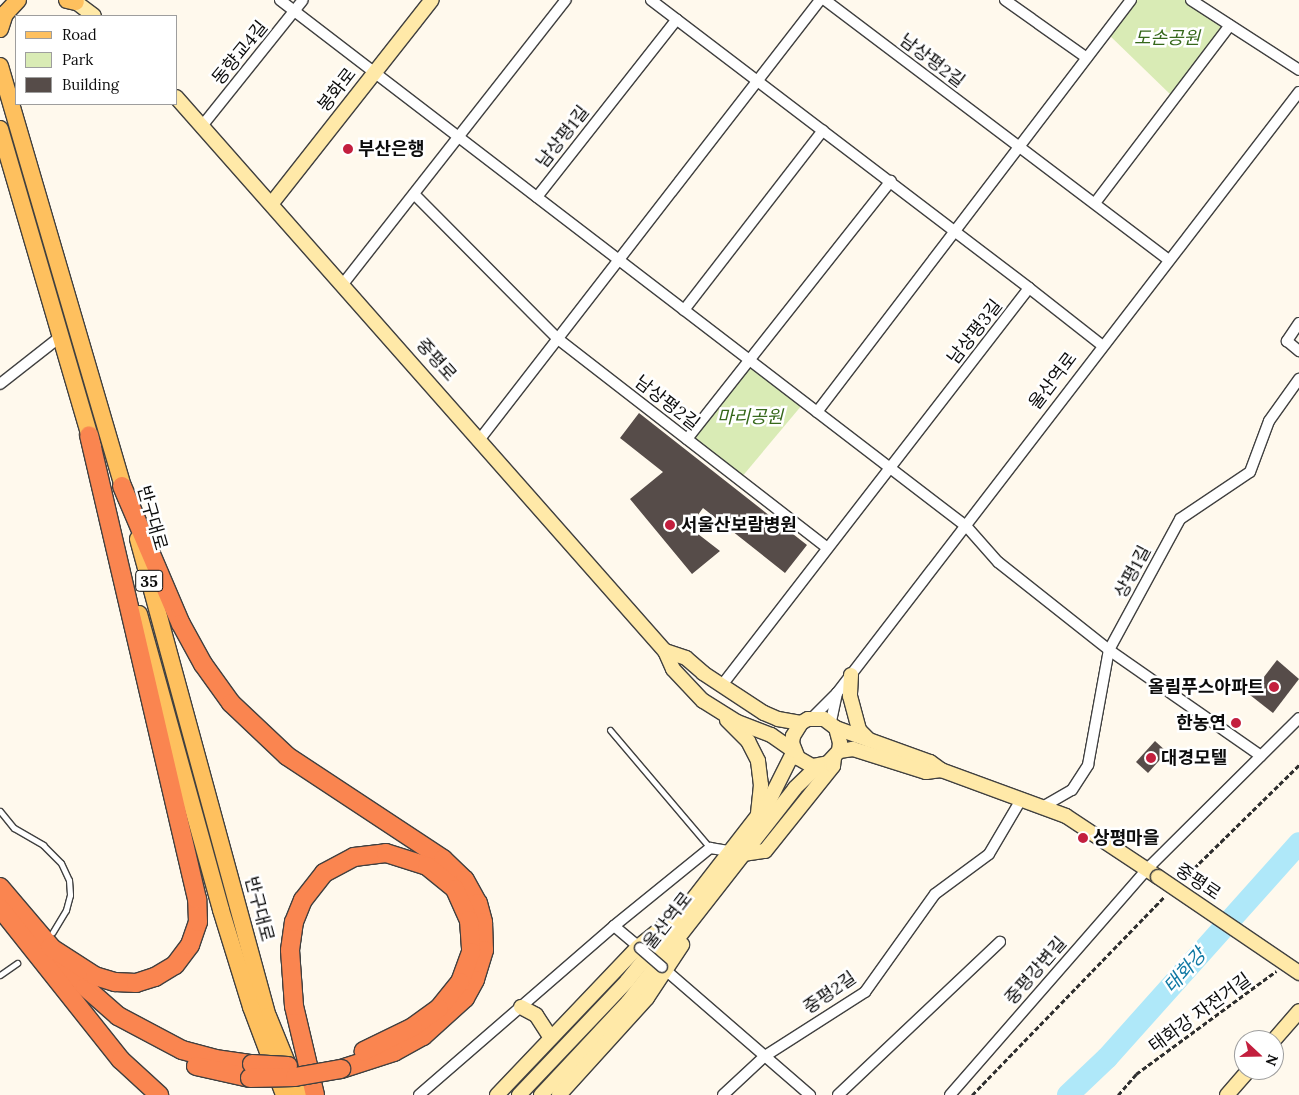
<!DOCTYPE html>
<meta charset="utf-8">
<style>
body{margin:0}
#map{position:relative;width:1299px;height:1095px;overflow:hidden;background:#fff9ed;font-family:Lora,"Noto Sans KR",serif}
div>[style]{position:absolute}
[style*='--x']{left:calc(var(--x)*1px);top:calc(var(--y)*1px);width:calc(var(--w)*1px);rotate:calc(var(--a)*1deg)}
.green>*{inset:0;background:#d9ebb5}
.river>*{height:22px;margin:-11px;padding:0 11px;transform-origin:11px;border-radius:11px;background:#afe8f9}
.building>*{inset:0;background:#564c49}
.path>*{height:2.5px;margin-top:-1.25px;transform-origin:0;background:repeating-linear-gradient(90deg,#2f2f2f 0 5px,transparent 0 7.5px)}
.roads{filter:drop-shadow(1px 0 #404040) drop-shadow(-1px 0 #404040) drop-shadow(0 1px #404040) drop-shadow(0 -1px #404040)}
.lane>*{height:5px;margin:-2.5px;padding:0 2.5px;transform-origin:2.5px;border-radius:2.5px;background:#fff}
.street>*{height:10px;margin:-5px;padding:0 5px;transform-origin:5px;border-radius:5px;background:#fff}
.secondary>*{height:14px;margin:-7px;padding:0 7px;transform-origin:7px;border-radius:7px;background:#ffe9a8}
.primary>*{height:16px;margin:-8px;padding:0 8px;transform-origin:8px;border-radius:8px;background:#fec05e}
.highway>*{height:18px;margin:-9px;padding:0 9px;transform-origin:9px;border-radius:9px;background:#fa8550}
.bridges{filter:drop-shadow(1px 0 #404040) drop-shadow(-1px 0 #404040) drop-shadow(0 1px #404040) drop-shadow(0 -1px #404040)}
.street-bridge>*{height:10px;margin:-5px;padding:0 5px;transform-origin:5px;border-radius:5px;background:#fff}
.secondary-bridge>*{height:14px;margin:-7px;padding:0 7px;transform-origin:7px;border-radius:7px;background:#ffe9a8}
.highway-bridge>*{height:18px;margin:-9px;padding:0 9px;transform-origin:9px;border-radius:9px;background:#fa8550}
.dots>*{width:14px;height:14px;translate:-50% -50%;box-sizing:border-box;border:2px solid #fff;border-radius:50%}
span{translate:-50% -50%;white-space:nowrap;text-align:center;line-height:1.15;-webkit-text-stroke:5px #fff;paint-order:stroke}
.shield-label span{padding:1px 4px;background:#fff;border:1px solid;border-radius:4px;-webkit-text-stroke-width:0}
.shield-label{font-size:16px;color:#0d0d0d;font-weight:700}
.park-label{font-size:18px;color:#36681b;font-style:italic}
.street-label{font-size:18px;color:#0d0d0d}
.poi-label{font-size:18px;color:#0d0d0d;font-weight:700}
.left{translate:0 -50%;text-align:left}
.right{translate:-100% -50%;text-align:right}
.water-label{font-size:19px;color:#1179a4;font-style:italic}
.legend{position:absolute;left:15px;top:15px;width:162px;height:90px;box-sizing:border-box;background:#fff;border:1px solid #9e9e9e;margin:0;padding:6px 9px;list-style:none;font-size:15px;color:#0d0d0d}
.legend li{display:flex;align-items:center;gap:10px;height:25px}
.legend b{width:25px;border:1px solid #9e9e9e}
.north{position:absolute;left:1234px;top:1030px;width:50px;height:50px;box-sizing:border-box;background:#fff;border:1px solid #9e9e9e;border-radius:50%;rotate:111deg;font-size:14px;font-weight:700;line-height:20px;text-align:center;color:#0d0d0d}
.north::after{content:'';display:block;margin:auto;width:18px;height:22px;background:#c31f3e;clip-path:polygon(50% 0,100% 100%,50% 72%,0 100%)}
</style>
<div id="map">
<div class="green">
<i style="clip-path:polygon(1132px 0,1186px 0,1225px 25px,1173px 97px,1107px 33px)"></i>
<i style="clip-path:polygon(750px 366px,802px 405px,741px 478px,693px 440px)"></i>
</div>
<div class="river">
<i style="--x:1068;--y:1095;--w:54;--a:-43.5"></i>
<i style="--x:1107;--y:1058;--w:288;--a:-48.2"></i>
</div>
<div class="building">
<i style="clip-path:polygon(639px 413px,807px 545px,785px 573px,703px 508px,689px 527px,720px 551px,692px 574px,630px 499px,663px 472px,620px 438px)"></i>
<i style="clip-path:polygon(1277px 660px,1299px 679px,1273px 713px,1250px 695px)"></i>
<i style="clip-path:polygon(1155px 741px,1167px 752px,1148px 773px,1136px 762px)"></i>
</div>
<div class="path">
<i style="--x:1183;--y:879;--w:163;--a:-44.5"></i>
<i style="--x:972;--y:1095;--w:276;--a:-45.9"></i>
<i style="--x:1118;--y:1095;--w:28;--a:-49"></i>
<i style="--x:1136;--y:1074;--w:174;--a:-36.3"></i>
</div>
<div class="roads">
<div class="lane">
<i style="--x:610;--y:730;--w:155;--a:49.7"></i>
<i style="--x:0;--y:811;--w:22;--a:51"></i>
<i style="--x:14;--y:828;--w:34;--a:30"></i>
<i style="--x:43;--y:845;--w:25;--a:45"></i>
<i style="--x:61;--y:863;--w:19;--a:65"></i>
<i style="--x:69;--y:880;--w:15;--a:86"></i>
<i style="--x:70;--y:895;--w:16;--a:105"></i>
<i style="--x:66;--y:910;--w:26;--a:121"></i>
<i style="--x:0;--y:975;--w:21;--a:-35"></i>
</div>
<div class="street">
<i style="--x:280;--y:0;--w:866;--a:37.49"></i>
<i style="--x:967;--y:527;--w:47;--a:48.5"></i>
<i style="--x:998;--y:562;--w:142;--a:38.4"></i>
<i style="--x:1109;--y:650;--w:185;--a:34.9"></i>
<i style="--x:651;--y:0;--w:475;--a:37.3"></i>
<i style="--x:1029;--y:288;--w:502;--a:127.71"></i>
<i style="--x:825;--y:0;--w:431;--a:37.1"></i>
<i style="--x:1005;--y:0;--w:100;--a:35.3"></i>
<i style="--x:1191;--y:0;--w:129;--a:32.9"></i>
<i style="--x:202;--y:126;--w:161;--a:-51.3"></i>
<i style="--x:414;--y:194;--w:204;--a:45.2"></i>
<i style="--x:558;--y:339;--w:341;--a:37.8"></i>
<i style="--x:537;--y:197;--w:226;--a:-51.8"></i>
<i style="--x:1095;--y:203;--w:223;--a:-52.8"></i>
<i style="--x:343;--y:284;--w:361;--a:-51.9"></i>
<i style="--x:1029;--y:288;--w:94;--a:38.1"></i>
<i style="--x:684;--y:310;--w:227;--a:-52.3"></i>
<i style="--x:1299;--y:323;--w:22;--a:124"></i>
<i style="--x:1287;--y:341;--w:16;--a:40"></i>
<i style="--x:0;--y:384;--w:76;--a:-38.1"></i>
<i style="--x:817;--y:412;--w:518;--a:-52.69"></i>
<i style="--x:480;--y:439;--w:555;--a:-52.24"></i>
<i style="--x:687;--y:439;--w:329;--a:-51.7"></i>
<i style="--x:837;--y:693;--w:758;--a:-52.45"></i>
<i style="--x:812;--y:718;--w:35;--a:-45"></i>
<i style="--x:837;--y:693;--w:30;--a:102"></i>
<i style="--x:1044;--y:806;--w:32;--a:-30"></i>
<i style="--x:1072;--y:790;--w:30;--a:-57"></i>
<i style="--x:1088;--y:765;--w:117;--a:-79.7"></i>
<i style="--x:1109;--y:650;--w:149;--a:-61.5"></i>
<i style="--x:1180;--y:519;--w:84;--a:-33.9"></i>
<i style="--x:1250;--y:472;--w:54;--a:-69.6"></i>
<i style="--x:1269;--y:421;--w:52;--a:-54.5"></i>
<i style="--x:614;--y:926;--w:34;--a:40"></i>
<i style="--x:662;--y:967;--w:196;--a:40.9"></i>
<i style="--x:419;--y:1095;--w:258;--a:-40.9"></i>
<i style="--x:614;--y:926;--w:124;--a:-39.1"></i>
<i style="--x:710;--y:848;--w:20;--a:9"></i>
<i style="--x:723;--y:1095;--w:57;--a:-42.9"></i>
<i style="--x:765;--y:1056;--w:119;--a:-32.6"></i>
<i style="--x:865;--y:992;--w:120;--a:-54.5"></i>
<i style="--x:935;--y:894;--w:67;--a:-36.5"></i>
<i style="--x:989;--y:854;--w:65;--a:-59.5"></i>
<i style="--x:838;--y:1095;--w:223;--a:-43.4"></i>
<i style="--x:950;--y:1095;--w:300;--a:-48.9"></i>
<i style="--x:1147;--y:869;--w:214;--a:-44.8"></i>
</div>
<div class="secondary">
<i style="--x:73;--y:0;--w:26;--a:37"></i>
<i style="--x:176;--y:97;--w:739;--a:48.57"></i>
<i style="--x:272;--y:203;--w:258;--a:-51.8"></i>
<i style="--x:851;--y:675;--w:21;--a:93"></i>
<i style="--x:850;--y:696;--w:35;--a:75"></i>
<i style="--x:859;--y:730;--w:14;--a:45"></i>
<i style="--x:727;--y:720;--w:30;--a:45"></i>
<i style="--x:748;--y:741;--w:22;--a:63"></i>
<i style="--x:758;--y:761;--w:24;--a:83"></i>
<i style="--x:761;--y:785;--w:30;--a:96"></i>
<i style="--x:836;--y:728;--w:100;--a:19.9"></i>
<i style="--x:930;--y:762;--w:14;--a:36"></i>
<i style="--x:941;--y:770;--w:15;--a:172"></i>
<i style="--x:926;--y:772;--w:77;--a:-162.5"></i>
<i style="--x:853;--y:749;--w:14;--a:172"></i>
<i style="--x:839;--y:751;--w:16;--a:133"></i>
<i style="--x:828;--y:763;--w:16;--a:169"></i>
<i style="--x:812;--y:766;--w:16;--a:-150"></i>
<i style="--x:798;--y:758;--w:16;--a:-112"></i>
<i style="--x:792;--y:743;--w:7;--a:-82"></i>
<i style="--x:793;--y:736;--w:15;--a:-58"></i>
<i style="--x:801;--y:723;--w:8;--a:-30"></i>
<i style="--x:808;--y:719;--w:16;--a:0"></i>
<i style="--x:824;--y:719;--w:15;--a:37"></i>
<i style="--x:836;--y:728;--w:16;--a:75"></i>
<i style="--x:840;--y:743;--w:8;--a:97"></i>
<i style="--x:941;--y:770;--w:133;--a:20.2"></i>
<i style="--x:1066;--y:816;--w:110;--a:33.5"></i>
<i style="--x:743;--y:854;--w:22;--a:-8"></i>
<i style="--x:765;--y:851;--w:109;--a:-51.3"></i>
<i style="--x:833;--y:766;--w:8;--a:-83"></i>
<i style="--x:521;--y:1007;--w:17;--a:28"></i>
<i style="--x:536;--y:1015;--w:27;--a:57"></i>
<i style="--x:1274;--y:1040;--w:38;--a:-49"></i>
<i style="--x:497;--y:1095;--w:204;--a:-46.4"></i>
<i style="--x:638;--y:947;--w:35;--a:-39"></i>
<i style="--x:519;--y:1095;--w:157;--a:-46.5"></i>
<i style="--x:627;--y:981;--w:100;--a:-51.1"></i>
<i style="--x:690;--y:903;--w:129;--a:-52.2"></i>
<i style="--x:769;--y:801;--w:56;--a:-63.4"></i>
<i style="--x:794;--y:751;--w:28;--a:-145"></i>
<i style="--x:771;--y:735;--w:36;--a:-159"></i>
<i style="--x:737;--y:722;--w:40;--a:-148"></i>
<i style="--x:703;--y:701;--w:44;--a:-133.2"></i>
<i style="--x:673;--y:669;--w:20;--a:-114"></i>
<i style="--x:665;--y:651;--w:22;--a:18"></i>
<i style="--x:686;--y:658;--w:23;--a:41"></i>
<i style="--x:703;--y:673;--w:73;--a:33.3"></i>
<i style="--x:764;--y:713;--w:15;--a:23"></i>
<i style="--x:778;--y:719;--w:23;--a:10"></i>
<i style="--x:541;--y:1095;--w:127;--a:-46.9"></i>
<i style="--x:628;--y:1002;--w:271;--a:-52"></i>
<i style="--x:795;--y:788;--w:32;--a:-44"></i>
<i style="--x:559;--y:1095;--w:131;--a:-47.8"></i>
<i style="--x:647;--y:998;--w:64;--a:-56.6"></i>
<i style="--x:1227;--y:1095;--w:33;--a:-49"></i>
</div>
<div class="primary">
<i style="--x:67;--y:0;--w:9;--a:13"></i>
<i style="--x:0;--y:29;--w:16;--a:-72"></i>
<i style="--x:5;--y:14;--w:19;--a:-47"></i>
<i style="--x:0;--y:66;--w:450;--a:73.7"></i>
<i style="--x:0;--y:129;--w:332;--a:73.7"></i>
<i style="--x:138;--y:539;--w:494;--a:74.8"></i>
<i style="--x:268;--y:1016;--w:85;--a:67.9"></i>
<i style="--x:139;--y:614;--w:307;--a:74.5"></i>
<i style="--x:221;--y:910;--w:102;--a:72.8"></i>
<i style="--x:251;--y:1007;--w:94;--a:69.4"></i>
</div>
<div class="highway">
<i style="--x:122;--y:486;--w:150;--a:66.9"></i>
<i style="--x:181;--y:624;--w:46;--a:61.2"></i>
<i style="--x:203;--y:664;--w:48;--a:54.3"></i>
<i style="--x:231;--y:703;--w:77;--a:43.4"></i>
<i style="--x:287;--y:756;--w:187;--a:33.4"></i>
<i style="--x:443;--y:859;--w:30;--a:44"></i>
<i style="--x:465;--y:880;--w:26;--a:61"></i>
<i style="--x:478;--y:903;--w:20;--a:75"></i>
<i style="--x:483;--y:922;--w:28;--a:88"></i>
<i style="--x:484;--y:950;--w:31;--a:107"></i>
<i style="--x:475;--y:980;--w:21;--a:119"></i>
<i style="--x:465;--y:998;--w:57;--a:137.9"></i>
<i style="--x:423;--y:1036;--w:33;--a:151"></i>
<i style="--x:394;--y:1052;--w:56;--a:162.2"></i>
<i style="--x:0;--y:887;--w:131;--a:49.6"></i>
<i style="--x:85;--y:987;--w:44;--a:41.3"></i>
<i style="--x:118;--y:1016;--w:72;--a:28"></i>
<i style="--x:182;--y:1050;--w:34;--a:15"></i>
<i style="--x:215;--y:1059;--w:37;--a:8"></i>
<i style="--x:0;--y:908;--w:194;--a:51.5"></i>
<i style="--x:121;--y:1060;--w:52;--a:42.6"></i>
<i style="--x:50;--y:947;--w:54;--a:32.8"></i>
<i style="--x:95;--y:976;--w:21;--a:17"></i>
<i style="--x:115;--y:982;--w:21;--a:3"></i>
<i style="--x:136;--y:983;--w:20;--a:-18"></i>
<i style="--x:155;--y:977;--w:23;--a:-31"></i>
<i style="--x:175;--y:965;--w:25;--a:-53"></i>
<i style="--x:190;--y:945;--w:24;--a:-71"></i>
<i style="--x:198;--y:922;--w:23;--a:-92"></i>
<i style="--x:197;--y:899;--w:476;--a:-103.1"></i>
<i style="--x:196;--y:1066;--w:55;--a:12.5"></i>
<i style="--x:315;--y:1095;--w:91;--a:-103.3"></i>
<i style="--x:294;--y:1006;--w:56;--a:-94.1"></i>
<i style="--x:290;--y:950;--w:28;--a:-82"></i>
<i style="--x:294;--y:922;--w:24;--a:-68"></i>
<i style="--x:303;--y:900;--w:34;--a:-52"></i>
<i style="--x:324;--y:873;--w:34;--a:-28"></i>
<i style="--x:354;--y:857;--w:32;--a:-7"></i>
<i style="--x:386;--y:853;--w:43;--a:17.6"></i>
<i style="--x:427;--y:866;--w:36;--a:39"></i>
<i style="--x:455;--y:889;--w:34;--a:66"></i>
<i style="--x:469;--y:920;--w:32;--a:86"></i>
<i style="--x:471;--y:952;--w:32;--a:110"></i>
<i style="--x:460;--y:982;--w:33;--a:129"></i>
<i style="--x:439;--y:1008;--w:32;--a:144"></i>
<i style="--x:413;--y:1027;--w:55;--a:153.9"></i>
</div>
</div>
<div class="bridges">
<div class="street-bridge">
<i style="--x:640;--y:948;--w:29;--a:41"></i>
</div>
<div class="secondary-bridge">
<i style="--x:1158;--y:877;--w:171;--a:34.2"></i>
</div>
<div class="highway-bridge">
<i style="--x:252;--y:1064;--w:36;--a:3"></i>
<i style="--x:250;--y:1078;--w:45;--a:-1.3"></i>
<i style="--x:295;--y:1077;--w:47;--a:-9.9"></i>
</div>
</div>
<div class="dots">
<i style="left:348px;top:149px;background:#c31f3e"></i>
<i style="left:670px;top:525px;background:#c31f3e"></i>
<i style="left:1274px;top:687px;background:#c31f3e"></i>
<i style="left:1236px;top:723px;background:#c31f3e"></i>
<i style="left:1151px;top:758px;background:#c31f3e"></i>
<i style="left:1083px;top:838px;background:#c31f3e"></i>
</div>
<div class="shield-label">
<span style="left:149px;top:581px">35</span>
</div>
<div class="park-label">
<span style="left:1167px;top:38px">도손공원</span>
<span style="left:750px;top:417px">마리공원</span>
</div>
<div class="street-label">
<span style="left:240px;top:53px;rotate:-51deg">동향교4길</span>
<span style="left:932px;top:61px;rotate:37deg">남상평2길</span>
<span style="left:337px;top:90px;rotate:-52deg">봉화로</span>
<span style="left:563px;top:137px;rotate:-52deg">남상평1길</span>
<span style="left:975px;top:332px;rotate:-52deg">남상평3길</span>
<span style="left:436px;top:360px;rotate:48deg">중평로</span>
<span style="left:1053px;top:381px;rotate:-53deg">울산역로</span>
<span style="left:667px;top:403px;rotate:38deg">남상평2길</span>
<span style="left:152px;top:518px;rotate:74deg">반구대로</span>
<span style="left:1133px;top:572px;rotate:-62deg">상평1길</span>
<span style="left:1198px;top:882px;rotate:34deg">중평로</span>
<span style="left:259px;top:909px;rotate:75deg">반구대로</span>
<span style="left:668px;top:921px;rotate:-52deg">울산역로</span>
<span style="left:1036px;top:971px;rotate:-49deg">중평강변길</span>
<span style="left:830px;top:993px;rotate:-35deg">중평2길</span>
<span style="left:1200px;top:1013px;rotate:-36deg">태화강 자전거길</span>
</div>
<div class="poi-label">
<span class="left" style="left:358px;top:149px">부산은행</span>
<span class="left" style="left:681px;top:525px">서울산보람병원</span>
<span class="right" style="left:1264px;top:687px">올림푸스아파트</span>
<span class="right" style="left:1226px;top:723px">한농연</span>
<span class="left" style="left:1161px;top:758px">대경모텔</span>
<span class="left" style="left:1093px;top:838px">상평마을</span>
</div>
<div class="water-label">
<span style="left:1185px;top:971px;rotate:-48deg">태화강</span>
</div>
<ul class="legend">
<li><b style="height:6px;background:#fec05e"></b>Road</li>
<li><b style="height:14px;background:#d9ebb5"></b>Park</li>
<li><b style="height:14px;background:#564c49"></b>Building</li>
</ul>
<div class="north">N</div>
</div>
